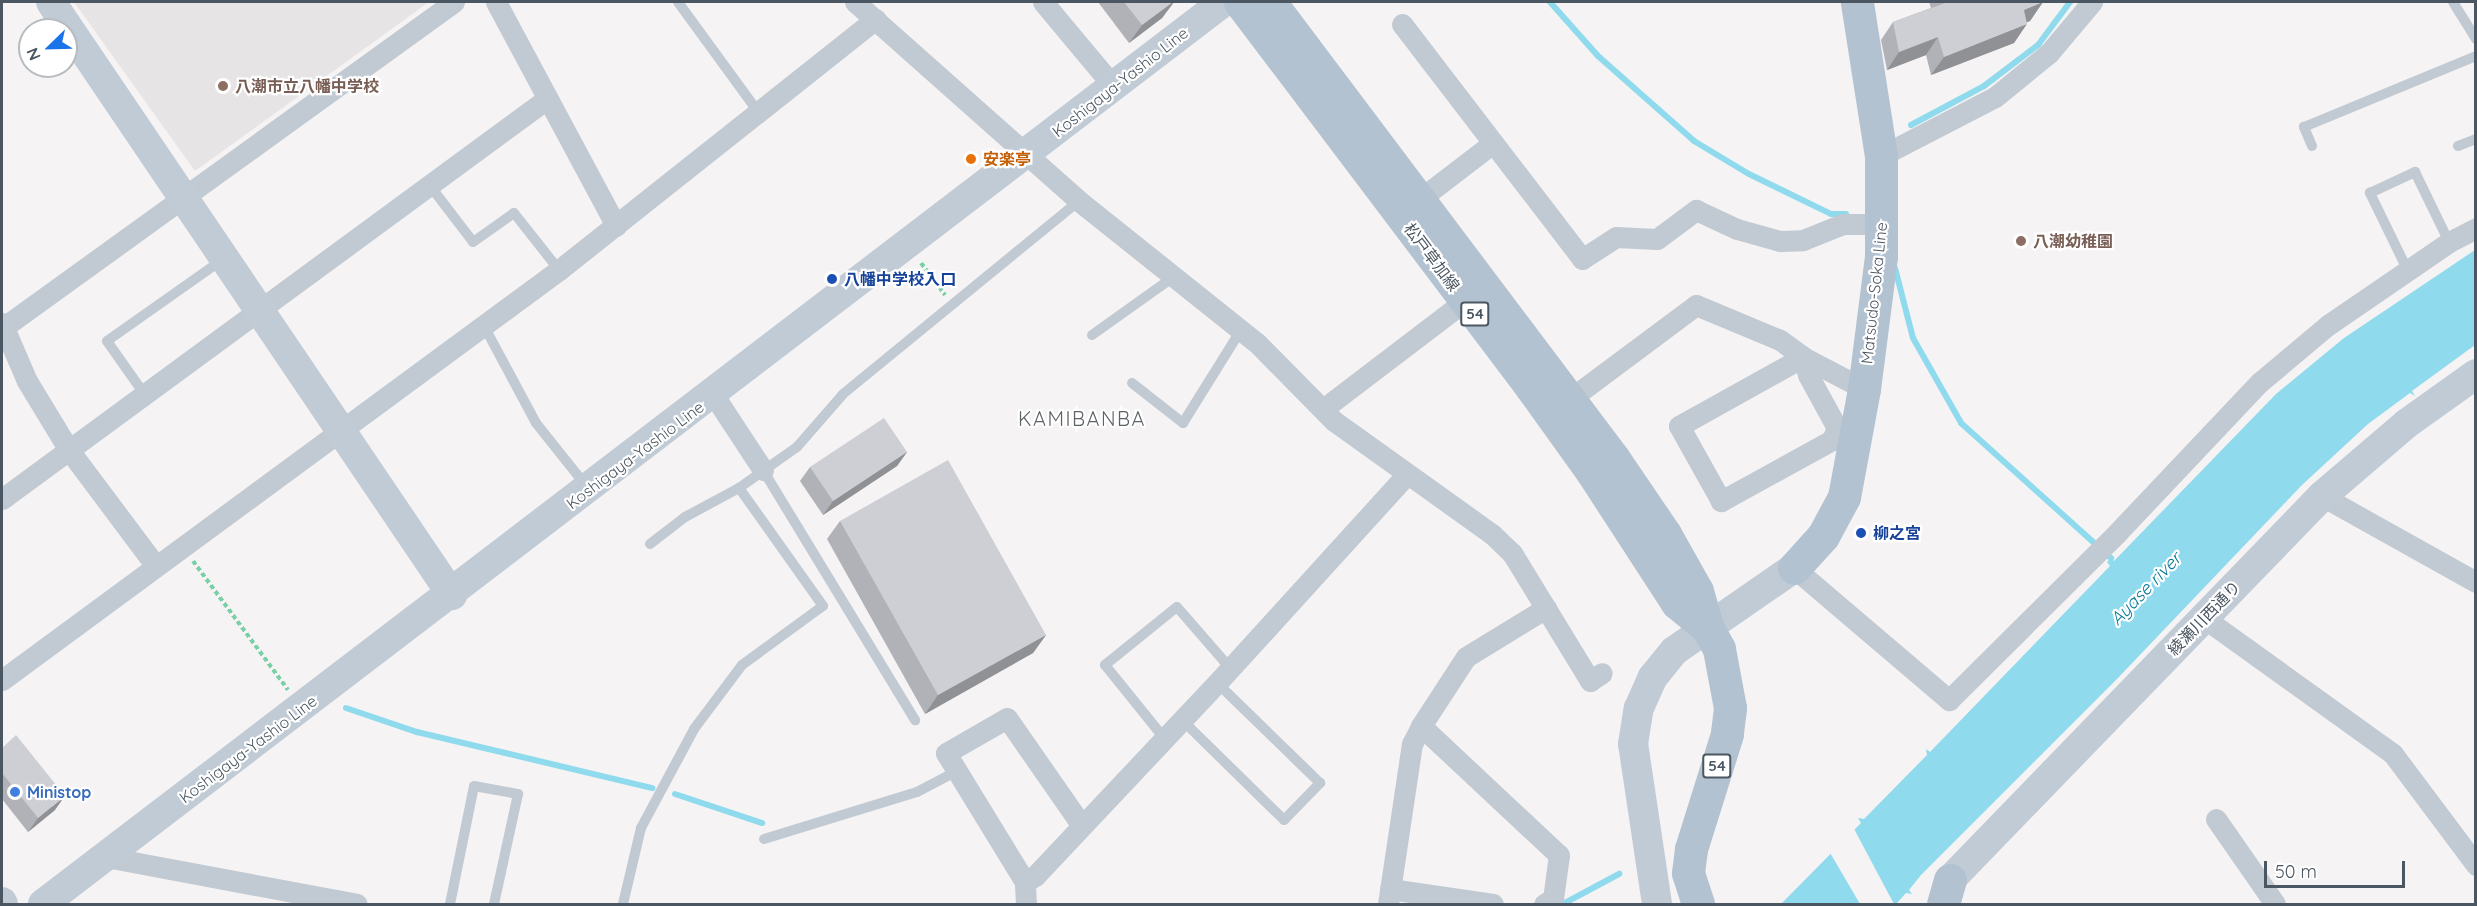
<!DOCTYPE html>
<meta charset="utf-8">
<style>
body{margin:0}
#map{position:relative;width:2477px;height:906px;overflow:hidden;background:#f5f3f3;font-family:Quicksand,"Noto Sans JP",sans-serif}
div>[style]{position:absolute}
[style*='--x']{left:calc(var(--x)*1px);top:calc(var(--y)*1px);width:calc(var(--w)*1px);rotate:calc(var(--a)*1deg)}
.education>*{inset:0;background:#e6e4e5}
.water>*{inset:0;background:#90daee}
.pier>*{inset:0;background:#f5f3f3}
.stream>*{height:6px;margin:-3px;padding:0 3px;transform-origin:3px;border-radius:3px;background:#90daee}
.path>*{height:4px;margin-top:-2px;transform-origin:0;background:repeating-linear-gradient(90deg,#7ad0a6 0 4.5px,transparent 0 7.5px)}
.lane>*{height:10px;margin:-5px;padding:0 5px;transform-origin:5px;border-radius:5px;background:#c1cad2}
.street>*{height:21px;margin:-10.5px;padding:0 10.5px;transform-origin:10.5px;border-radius:10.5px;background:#c1cad2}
.secondary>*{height:30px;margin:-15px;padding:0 15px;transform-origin:15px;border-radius:15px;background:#c1cbd6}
.primary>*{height:33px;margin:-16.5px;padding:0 16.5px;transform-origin:16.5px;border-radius:16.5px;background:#b3c2d1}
.wall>*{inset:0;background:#b0b2b7}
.shaded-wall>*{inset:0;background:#909195}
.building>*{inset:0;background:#cdcfd5}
.dots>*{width:16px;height:16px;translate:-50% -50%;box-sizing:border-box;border:3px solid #fff;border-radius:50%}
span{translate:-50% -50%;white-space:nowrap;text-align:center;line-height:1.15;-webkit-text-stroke:4.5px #fff;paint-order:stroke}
.shield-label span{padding:2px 4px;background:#fff;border:2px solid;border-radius:4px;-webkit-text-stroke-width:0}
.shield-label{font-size:15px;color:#4a5661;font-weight:700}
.street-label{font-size:16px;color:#4a5661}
.education-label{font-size:16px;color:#785e54;font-weight:700}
.left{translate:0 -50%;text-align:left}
.food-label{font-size:16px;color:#c56008;font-weight:700}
.transit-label{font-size:16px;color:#164399;font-weight:700}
.shop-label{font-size:16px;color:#366cbe;font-weight:700}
.water-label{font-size:18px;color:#0c7c9b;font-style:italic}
.quarter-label{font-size:20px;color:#5f6368;letter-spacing:1.5px}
.frame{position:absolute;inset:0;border:3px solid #4a5661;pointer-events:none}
.north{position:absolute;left:18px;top:18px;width:60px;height:60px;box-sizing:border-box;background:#fff;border:2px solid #b7bbc0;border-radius:50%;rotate:247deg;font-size:16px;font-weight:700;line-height:24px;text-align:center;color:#4a5661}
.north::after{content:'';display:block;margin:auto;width:21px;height:27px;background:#1a73e8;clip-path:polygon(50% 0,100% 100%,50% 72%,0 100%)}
.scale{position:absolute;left:2264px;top:861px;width:141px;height:27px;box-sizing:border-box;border:3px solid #4a5661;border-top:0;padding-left:8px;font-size:18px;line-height:21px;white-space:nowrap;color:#4a5661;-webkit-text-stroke:4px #fff;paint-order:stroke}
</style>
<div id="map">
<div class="education">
<i style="clip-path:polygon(74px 2px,429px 2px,195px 171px)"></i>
</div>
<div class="water">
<i style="clip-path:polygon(2475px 250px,2475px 345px,2412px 391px,2415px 396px,2410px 393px,2368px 424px,2302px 485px,2116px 680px,1921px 875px,1909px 890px,1912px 894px,1906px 893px,1896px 904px,1781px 904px,1861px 823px,1858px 818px,1864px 819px,1927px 755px,1926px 749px,1930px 752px,2110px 566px,2107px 562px,2111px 558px,2114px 561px,2276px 394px,2344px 338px)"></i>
</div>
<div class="pier">
<i style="clip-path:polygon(1853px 827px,1894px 904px,1860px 904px,1829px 851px)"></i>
</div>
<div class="stream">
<i style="--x:1550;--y:2;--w:72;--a:48.4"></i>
<i style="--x:1598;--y:56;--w:128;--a:41.5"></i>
<i style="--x:1694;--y:141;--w:64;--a:31"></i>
<i style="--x:1749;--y:174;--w:91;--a:26"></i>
<i style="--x:1831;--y:214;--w:15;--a:0"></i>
<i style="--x:1911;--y:125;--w:83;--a:-28.1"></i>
<i style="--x:1984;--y:86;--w:68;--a:-37.2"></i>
<i style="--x:2038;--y:45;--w:54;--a:-53.3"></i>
<i style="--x:1895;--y:268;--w:72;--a:75.6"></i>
<i style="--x:1913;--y:338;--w:98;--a:60.5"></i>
<i style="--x:1961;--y:423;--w:202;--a:42"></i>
<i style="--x:346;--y:708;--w:75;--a:18.7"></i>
<i style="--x:417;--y:732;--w:242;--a:13.4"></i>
<i style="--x:675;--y:794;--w:92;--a:18.4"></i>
<i style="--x:1563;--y:904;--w:64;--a:-28.2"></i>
</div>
<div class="path">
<i style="--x:921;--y:263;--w:40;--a:53"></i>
<i style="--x:193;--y:561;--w:160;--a:53.6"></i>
</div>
<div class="lane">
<i style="--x:678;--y:2;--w:137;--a:53.9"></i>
<i style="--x:2453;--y:2;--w:44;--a:58.1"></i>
<i style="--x:2312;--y:146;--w:21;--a:-113"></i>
<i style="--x:2304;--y:127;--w:186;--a:-22.4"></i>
<i style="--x:2458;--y:146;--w:19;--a:-21"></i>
<i style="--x:431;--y:187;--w:69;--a:52.6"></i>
<i style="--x:473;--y:242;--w:50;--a:-35.3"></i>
<i style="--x:514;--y:213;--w:73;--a:51.7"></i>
<i style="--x:2407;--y:269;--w:85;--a:-116"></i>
<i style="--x:2370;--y:193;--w:50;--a:-25"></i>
<i style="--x:2415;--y:172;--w:78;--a:64.1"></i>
<i style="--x:484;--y:326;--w:110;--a:61.8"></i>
<i style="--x:536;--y:423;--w:82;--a:51.4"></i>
<i style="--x:1092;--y:335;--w:98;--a:-35.5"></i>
<i style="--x:1132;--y:383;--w:65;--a:38.1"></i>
<i style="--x:1183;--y:423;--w:110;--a:-58.1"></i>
<i style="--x:145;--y:395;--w:66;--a:-125.1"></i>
<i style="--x:107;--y:341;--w:141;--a:-35.2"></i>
<i style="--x:763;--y:470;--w:293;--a:58.7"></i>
<i style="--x:650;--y:544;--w:44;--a:-37.6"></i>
<i style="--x:685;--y:517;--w:61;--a:-28.2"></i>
<i style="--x:1182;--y:720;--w:143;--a:44.4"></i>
<i style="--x:1284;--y:820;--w:52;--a:-45.8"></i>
<i style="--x:1320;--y:783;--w:144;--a:-135.8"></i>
<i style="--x:1164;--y:738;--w:94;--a:-128.9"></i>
<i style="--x:1105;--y:665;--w:92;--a:-38.9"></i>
<i style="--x:1177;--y:607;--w:81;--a:49"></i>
<i style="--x:764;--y:839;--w:160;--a:-17.1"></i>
<i style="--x:917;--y:792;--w:45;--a:-27.7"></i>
<i style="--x:450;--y:904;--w:120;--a:-78.5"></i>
<i style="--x:474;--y:786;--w:45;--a:10.3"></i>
<i style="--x:518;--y:794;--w:113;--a:102.3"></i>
<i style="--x:623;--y:904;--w:78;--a:-76.7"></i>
<i style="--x:641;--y:828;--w:112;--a:-61.8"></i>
<i style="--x:694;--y:729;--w:80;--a:-53.1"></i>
<i style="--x:742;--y:665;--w:100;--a:-36.1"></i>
<i style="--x:823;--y:606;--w:145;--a:-125.4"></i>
<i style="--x:739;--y:488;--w:71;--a:-35.3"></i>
<i style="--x:797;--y:447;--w:70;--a:-49"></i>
<i style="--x:843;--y:394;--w:305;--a:-39.3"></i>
</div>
<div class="street">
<i style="--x:496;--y:2;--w:254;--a:61.8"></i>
<i style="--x:855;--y:2;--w:300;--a:41.6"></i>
<i style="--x:1079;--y:201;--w:229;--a:38.6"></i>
<i style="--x:1258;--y:344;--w:108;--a:45.4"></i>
<i style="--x:1334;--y:421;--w:194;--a:35.6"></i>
<i style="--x:1492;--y:534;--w:28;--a:44"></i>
<i style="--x:1512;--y:553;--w:150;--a:58.6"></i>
<i style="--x:1590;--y:681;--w:14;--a:-34"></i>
<i style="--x:1043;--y:2;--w:111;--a:50.1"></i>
<i style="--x:1402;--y:24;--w:296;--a:52.5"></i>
<i style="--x:1582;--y:259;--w:40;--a:-32.9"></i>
<i style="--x:1616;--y:237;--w:41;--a:2.8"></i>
<i style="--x:1657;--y:239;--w:49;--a:-36.6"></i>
<i style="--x:1696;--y:210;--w:45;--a:24.9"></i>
<i style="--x:1737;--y:229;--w:45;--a:15.6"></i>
<i style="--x:1780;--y:241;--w:23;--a:-2"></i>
<i style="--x:1803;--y:240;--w:43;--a:-21.8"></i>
<i style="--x:1843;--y:224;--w:39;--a:0"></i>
<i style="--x:1881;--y:156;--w:128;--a:-27.4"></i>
<i style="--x:1995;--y:97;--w:70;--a:-39.2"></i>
<i style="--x:2049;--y:53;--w:67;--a:-49.9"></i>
<i style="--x:1420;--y:199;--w:92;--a:-37.5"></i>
<i style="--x:2;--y:323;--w:63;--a:66.7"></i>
<i style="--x:27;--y:381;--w:81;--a:58.7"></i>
<i style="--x:69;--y:450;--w:144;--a:53.2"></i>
<i style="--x:4;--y:327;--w:555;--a:-35.84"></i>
<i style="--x:713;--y:394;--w:91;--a:56.7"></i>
<i style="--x:1570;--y:399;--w:157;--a:-36.7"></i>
<i style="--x:1696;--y:305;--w:91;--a:22.6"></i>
<i style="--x:1780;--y:340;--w:29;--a:36"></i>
<i style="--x:1803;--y:357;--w:19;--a:74"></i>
<i style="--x:1808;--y:375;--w:60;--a:61.3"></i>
<i style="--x:1837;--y:428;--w:13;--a:113"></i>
<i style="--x:1832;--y:440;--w:127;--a:151.2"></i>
<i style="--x:1721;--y:501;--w:86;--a:-119.2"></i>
<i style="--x:1679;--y:426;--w:142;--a:-29.1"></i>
<i style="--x:1803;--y:357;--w:69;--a:27.7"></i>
<i style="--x:1323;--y:409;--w:178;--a:-37.3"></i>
<i style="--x:2322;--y:496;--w:176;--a:29.2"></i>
<i style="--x:2;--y:499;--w:677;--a:-36.29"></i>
<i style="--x:1794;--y:568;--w:204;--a:40.4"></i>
<i style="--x:1949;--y:700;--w:237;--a:-44.8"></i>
<i style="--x:2117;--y:533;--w:208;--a:-46.6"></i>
<i style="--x:2260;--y:382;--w:89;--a:-40"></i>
<i style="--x:2328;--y:325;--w:147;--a:-34.4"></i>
<i style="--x:2449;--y:242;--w:30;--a:-27"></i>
<i style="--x:2204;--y:618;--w:233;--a:35.7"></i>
<i style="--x:2393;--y:754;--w:139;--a:53.2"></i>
<i style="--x:2;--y:680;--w:692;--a:-36.36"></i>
<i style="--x:559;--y:270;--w:404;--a:-38.4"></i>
<i style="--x:1421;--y:726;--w:189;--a:43.1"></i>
<i style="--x:1559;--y:855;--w:44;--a:97.8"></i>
<i style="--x:1553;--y:899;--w:10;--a:151"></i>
<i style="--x:2216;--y:819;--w:103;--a:55.2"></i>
<i style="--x:106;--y:857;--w:255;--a:10.6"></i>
<i style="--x:1025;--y:882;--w:151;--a:-121.5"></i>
<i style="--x:946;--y:753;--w:70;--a:-29.8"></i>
<i style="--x:1007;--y:718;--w:131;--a:55.2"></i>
<i style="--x:1390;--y:889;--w:104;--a:8.3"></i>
<i style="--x:1026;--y:904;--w:22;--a:-93"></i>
<i style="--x:1025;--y:882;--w:12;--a:-31"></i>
<i style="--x:1035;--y:876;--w:265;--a:-46.7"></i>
<i style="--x:1217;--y:683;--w:281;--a:-47.7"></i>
<i style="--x:1388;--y:904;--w:162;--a:-81.5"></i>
<i style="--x:1412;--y:744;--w:20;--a:-63"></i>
<i style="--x:1421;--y:726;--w:82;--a:-56.9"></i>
<i style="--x:1466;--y:657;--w:94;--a:-31.5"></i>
</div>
<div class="secondary">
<i style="--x:51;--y:2;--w:716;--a:55.93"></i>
<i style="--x:1950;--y:880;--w:535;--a:-45.91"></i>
<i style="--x:2322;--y:496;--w:111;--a:-40.6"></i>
<i style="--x:2406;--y:424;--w:86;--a:-35.5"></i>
<i style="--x:2;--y:902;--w:2;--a:63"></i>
<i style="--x:43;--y:904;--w:1485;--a:-37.39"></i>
<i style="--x:1657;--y:904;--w:162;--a:-98.5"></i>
<i style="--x:1633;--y:744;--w:36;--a:-81"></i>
<i style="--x:1639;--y:708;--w:34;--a:-66"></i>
<i style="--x:1653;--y:677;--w:33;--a:-51"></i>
<i style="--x:1674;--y:651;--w:146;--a:-34.7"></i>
</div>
<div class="primary">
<i style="--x:1240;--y:2;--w:483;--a:52.9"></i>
<i style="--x:1531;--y:387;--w:105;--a:54.3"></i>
<i style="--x:1592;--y:472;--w:156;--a:57"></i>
<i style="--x:1677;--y:603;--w:36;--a:39"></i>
<i style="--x:1270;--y:2;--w:572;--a:53.03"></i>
<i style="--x:1614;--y:459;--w:91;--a:55.8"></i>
<i style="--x:1665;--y:534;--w:65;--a:60.7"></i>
<i style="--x:1697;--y:591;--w:37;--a:74"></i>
<i style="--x:1707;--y:627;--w:25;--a:61"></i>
<i style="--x:1719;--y:649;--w:60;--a:79.4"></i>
<i style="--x:1730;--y:708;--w:26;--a:97"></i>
<i style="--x:1727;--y:734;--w:121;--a:107.4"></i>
<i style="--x:1691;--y:849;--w:24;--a:97"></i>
<i style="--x:1688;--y:873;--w:33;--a:72"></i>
<i style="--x:1794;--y:568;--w:43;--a:-47.8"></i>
<i style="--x:1823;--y:536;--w:44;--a:-61.7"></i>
<i style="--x:1844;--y:497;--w:110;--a:-79.5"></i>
<i style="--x:1864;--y:389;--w:134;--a:-82.7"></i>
<i style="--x:1881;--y:256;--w:100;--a:-90"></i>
<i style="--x:1881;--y:156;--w:156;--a:-98.9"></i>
<i style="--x:1943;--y:904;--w:25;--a:-74"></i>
</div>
<div class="wall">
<i style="clip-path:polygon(1098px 2px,1174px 2px,1162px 18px,1129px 43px)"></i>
<i style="clip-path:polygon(1929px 2px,2043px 2px,2030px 21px,2027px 22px,2014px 43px,1931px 75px,1926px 55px,1887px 70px,1881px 40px,1893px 22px,1931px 8px)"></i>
<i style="clip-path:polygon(907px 452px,897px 466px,823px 515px,800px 481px,810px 467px)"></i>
<i style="clip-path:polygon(840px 521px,1046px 635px,1033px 653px,925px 714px,827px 539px)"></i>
<i style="clip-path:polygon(2px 748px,55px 810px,28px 832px,2px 799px)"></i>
</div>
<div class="shaded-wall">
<i style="clip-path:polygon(1173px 2px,1174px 2px,1162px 18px,1129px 43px,1142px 25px)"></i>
<i style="clip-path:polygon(2043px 2px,2030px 21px,2011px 29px,2024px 10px)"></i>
<i style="clip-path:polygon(2027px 24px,2014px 43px,1931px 75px,1944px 57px)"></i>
<i style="clip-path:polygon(1938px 37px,1926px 55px,1887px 70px,1899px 52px)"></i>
<i style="clip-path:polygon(907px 452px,897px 466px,823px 515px,833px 501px)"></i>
<i style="clip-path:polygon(1046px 635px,1033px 653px,925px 714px,938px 695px)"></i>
<i style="clip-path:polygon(65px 796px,55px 810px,28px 832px,38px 818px)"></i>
</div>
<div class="building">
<i style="clip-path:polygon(1124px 2px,1173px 2px,1142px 25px)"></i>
<i style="clip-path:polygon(1948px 2px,2043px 2px,2024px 10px,2027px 24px,1944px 57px,1938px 37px,1899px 52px,1893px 22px)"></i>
<i style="clip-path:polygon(884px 418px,907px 452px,833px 501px,810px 467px)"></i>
<i style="clip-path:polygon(948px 460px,1046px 635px,938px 695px,840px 521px)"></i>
<i style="clip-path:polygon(16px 735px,65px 796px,38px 818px,2px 773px,2px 748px)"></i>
</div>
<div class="dots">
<i style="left:223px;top:86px;background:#8d6e63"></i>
<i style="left:971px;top:159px;background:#e8710a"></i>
<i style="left:2021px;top:241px;background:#8d6e63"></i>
<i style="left:832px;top:279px;background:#1a4fb4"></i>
<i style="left:1861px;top:533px;background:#1a4fb4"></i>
<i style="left:15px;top:792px;background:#3f7fe0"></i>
</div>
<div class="shield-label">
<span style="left:1475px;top:314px">54</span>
<span style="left:1717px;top:766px">54</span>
</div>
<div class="street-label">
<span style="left:1120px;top:82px;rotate:-38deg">Koshigaya-Yashio Line</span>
<span style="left:1432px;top:257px;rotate:53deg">松戸草加線</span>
<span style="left:1874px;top:293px;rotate:-84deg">Matsudo-Soka Line</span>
<span style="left:635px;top:455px;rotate:-37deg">Koshigaya-Yashio Line</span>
<span style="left:2204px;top:618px;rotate:-46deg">綾瀬川西通り</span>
<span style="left:248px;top:749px;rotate:-37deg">Koshigaya-Yashio Line</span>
</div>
<div class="education-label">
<span class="left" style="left:235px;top:86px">八潮市立八幡中学校</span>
<span class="left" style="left:2033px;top:241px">八潮幼稚園</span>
</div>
<div class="food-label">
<span class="left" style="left:983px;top:159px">安楽亭</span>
</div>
<div class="transit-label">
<span class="left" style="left:844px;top:279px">八幡中学校入口</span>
<span class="left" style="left:1873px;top:533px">柳之宮</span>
</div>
<div class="shop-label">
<span class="left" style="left:27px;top:792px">Ministop</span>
</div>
<div class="water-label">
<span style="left:2146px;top:589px;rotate:-46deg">Ayase river</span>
</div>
<div class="quarter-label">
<span style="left:1082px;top:418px">KAMIBANBA</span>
</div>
<div class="frame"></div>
<div class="north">N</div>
<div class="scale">50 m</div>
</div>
